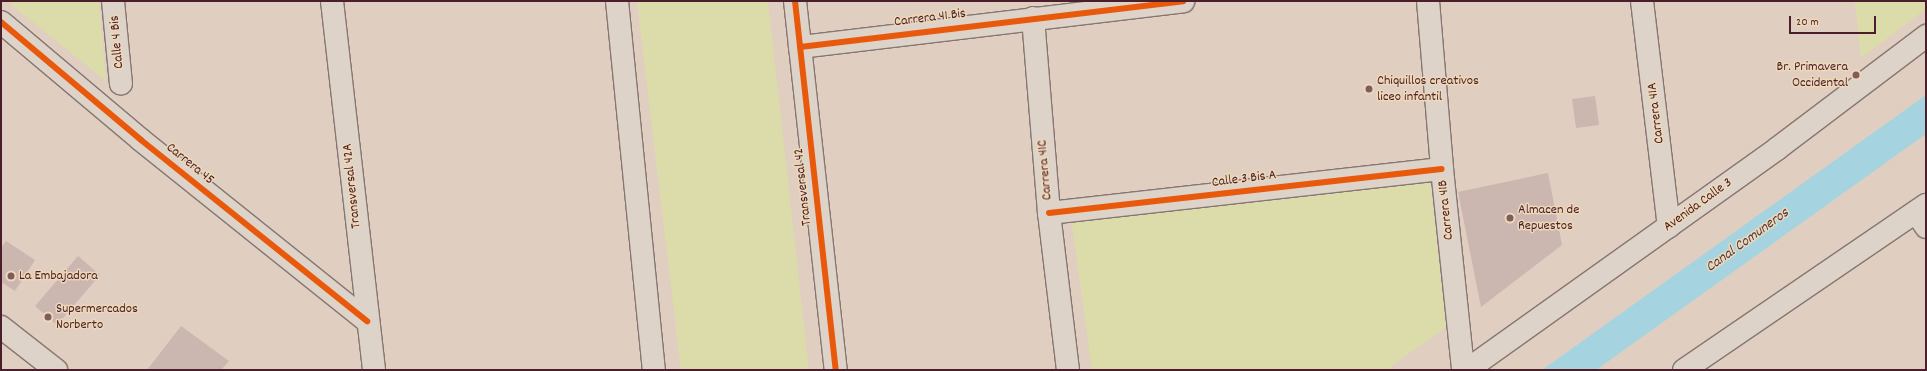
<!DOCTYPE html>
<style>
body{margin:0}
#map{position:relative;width:1927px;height:371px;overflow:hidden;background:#e0cec0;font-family:Dekko,sans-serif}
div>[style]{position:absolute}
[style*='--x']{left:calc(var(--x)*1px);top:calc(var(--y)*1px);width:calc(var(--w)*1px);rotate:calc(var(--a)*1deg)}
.green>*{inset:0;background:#dcdcab}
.water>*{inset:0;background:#a5d4e0}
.building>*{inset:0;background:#ccb6b0}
.roads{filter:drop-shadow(1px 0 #867571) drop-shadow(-1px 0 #867571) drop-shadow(0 1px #867571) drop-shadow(0 -1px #867571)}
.minor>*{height:22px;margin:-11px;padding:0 11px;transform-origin:11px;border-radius:11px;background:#ddd3c8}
.tertiary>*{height:22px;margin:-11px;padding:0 11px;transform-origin:11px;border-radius:11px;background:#ddd3c8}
.secondary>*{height:22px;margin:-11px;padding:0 11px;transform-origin:11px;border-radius:11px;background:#ddd3c8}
.cycleway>*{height:6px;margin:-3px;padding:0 3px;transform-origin:3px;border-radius:3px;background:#e8590c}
.dots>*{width:11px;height:11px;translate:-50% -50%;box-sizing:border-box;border:2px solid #eed8b7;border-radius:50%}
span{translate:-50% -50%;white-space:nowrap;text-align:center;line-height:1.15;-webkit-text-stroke:3px #eed8b7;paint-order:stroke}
.street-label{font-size:14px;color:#4a1f2b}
.poi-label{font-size:14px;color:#4a1f2b}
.right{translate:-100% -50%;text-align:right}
.left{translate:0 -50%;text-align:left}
.water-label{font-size:15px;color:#543b48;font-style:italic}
.frame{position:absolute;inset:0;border:2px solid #4a1f2b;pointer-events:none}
.scale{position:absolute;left:1789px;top:16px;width:87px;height:18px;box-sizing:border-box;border:2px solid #4a1f2b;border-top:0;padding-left:5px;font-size:12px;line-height:14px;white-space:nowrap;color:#4a1f2b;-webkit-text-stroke:3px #eed8b7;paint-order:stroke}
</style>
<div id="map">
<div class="green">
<i style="clip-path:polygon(7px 1px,99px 1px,106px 81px)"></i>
<i style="clip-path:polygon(637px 1px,768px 1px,809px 370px,681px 370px)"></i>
<i style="clip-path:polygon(1855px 1px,1926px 1px,1926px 9px,1861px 58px)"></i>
<i style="clip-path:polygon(1430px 180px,1446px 327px,1386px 370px,1092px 370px,1071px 217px)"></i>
</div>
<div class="water">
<i style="clip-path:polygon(1926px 95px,1926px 134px,1596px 370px,1542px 370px)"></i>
</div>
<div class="building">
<i style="clip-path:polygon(1595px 96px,1599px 125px,1576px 128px,1572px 99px)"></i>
<i style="clip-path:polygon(1548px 173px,1562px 245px,1481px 307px,1458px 192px)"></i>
<i style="clip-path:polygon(6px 241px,35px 260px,15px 291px,1px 282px,1px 248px)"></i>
<i style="clip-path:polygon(78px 256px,100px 275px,57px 325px,35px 306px)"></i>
<i style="clip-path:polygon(181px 326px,229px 361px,221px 370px,147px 370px)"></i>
</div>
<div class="roads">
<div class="minor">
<i style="--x:113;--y:1;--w:83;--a:84.5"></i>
<i style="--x:332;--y:1;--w:371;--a:83.5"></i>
<i style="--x:1428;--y:1;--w:169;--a:85.2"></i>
<i style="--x:1442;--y:169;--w:202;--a:84"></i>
<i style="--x:1033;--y:18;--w:196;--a:85.3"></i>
<i style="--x:1049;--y:213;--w:158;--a:83.1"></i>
<i style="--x:1;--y:22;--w:183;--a:40.1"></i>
<i style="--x:141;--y:140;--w:290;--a:38.7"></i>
<i style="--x:800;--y:47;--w:386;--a:-6.8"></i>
<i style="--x:1049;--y:213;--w:395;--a:-6.4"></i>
</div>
<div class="tertiary">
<i style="--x:617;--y:1;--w:371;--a:84.3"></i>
<i style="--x:795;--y:1;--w:371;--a:83.7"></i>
<i style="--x:1642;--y:1;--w:227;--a:83.2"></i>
<i style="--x:1916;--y:212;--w:18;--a:56"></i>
</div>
<div class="secondary">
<i style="--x:1;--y:327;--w:70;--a:38"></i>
<i style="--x:1467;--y:370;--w:382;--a:-35.5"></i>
<i style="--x:1778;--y:148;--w:186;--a:-37.1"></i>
<i style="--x:1684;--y:370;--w:293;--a:-34.3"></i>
</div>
</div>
<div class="cycleway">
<i style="--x:795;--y:1;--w:371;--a:83.7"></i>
<i style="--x:1;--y:22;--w:183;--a:40.1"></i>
<i style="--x:141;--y:140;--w:290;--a:38.7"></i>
<i style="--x:800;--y:47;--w:386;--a:-6.8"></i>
<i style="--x:1049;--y:213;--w:395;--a:-6.4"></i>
</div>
<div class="dots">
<i style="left:1856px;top:75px;background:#7e5c5f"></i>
<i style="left:1369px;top:89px;background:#7e5c5f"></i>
<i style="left:1510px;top:218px;background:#7e5c5f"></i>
<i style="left:11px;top:276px;background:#7e5c5f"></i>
<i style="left:48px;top:317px;background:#7e5c5f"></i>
</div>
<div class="street-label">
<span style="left:930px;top:18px;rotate:-7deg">Carrera 41 Bis</span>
<span style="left:117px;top:42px;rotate:-95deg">Calle 4 Bis</span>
<span style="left:1656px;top:113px;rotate:-97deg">Carrera 41A</span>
<span style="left:190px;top:164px;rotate:39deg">Carrera 45</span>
<span style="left:1045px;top:170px;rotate:-95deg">Carrera 41C</span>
<span style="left:1244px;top:179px;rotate:-7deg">Calle 3 Bis A</span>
<span style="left:352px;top:186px;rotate:-96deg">Transversal 42A</span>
<span style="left:803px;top:187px;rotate:-96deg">Transversal 42</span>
<span style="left:1698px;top:205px;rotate:-36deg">Avenida Calle 3</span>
<span style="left:1446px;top:210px;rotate:-96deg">Carrera 41B</span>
</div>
<div class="poi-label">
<span class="right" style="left:1848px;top:75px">Br. Primavera<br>Occidental</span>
<span class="left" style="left:1377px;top:89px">Chiquillos creativos<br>liceo infantil</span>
<span class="left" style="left:1518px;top:218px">Almacen de<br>Repuestos</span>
<span class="left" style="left:19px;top:276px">La Embajadora</span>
<span class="left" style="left:56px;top:317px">Supermercados<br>Norberto</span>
</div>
<div class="water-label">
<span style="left:1748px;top:241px;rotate:-36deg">Canal Comuneros</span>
</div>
<div class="frame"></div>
<div class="scale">20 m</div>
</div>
